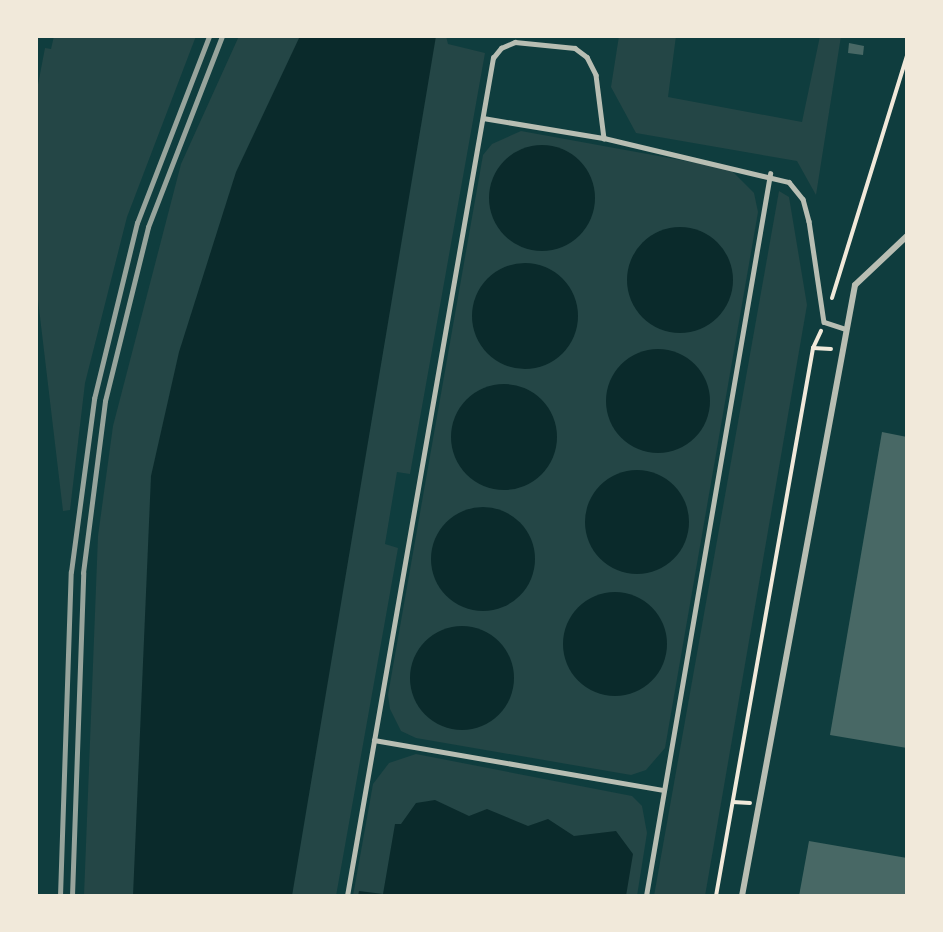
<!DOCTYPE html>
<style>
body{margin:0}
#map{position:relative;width:943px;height:932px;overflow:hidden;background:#0f3d3e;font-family:Commissioner,sans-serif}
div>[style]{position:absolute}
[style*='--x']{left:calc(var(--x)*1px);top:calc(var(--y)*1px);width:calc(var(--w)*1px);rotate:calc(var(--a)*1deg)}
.green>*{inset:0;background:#244646}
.water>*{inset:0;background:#0a2a2b}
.round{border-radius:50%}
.building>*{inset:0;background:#486865}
.path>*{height:4px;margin:-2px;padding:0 2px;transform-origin:2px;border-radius:2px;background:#f1e9da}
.service>*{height:4.5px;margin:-2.25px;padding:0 2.25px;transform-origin:2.25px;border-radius:2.25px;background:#b8beb3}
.minor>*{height:6px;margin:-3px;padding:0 3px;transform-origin:3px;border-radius:3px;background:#b8beb3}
.rail>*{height:4.5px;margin:-2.25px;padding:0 2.25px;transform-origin:2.25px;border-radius:2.25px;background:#97a49c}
span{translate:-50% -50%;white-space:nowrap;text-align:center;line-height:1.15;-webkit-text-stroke:4.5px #f1e9da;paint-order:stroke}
.frame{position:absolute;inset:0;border:38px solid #f1e9da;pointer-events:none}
</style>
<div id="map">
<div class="green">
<i style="clip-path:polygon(54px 36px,196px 36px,127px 217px,85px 383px,70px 510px,63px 511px,36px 283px,36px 95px,45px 48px,51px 49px)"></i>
<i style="clip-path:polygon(239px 36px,313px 36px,147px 896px,84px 896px,98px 536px,113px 426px,181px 164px)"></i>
<i style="clip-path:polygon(evenodd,410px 36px,446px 36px,448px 44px,485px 53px,410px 474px,397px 472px,385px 544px,398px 548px,336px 896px,256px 896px,410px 36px,386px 332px,328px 674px,327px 674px,364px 443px,386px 332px)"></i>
<i style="clip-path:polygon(619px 36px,676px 36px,668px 97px,802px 122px,820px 36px,841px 36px,816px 195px,797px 161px,636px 133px,611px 87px)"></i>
<i style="clip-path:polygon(521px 131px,730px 169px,754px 193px,758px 212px,665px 748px,646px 770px,631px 775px,416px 738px,401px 731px,390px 709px,388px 695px,483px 155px,492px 144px)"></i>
<i style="clip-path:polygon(779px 191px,789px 197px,807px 305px,705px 896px,654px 896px)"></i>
<i style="clip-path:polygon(416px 754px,632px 796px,642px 806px,647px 833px,637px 896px,353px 896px,373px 784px,389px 763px)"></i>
</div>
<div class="water">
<i style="clip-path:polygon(300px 36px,436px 36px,292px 896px,133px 896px,151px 476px,179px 352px,236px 172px)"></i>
<i class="round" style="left:489px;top:145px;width:106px;height:106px"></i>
<i class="round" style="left:627px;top:227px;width:106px;height:106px"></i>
<i class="round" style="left:472px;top:263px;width:106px;height:106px"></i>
<i class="round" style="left:606px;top:349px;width:104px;height:104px"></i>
<i class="round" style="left:451px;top:384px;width:106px;height:106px"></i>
<i class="round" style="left:585px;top:470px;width:104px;height:104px"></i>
<i class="round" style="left:431px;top:507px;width:104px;height:104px"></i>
<i class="round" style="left:563px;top:592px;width:104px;height:104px"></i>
<i class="round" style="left:410px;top:626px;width:104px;height:104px"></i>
<i style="clip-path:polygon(435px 800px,469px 816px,487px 809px,528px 826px,548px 819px,574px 836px,616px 831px,633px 854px,626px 896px,358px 896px,359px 891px,383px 894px,395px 824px,401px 824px,416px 803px)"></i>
</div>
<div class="building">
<i style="clip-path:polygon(849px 43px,864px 46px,863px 55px,848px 53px)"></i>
<i style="clip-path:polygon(882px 432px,907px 437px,907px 748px,830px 735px)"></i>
<i style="clip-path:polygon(809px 841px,907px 858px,907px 896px,799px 896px)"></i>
</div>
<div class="path">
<i style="--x:832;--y:298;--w:254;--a:-72.8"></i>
<i style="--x:813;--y:348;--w:18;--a:3"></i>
<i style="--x:733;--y:802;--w:17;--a:3"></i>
<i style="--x:716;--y:896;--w:557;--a:-79.96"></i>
<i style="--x:813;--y:348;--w:19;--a:-65"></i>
</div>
<div class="service">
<i style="--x:483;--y:118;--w:123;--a:9.4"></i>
<i style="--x:374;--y:740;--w:294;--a:9.8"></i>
<i style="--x:347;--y:896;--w:851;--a:-80.12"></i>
<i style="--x:493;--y:58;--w:13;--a:-51"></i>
<i style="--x:501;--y:48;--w:15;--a:-23"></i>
<i style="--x:515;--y:42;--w:60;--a:5.7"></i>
<i style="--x:575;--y:48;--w:15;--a:37"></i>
<i style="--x:587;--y:57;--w:20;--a:63"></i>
<i style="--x:596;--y:75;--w:64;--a:82.8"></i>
<i style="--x:604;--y:138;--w:190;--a:13.4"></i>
<i style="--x:789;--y:182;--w:22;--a:51"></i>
<i style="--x:803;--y:199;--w:23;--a:75"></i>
<i style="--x:809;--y:221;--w:102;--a:81.6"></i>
<i style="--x:824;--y:322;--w:22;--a:18"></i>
<i style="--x:646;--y:896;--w:733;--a:-80.25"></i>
</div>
<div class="minor">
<i style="--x:742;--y:896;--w:621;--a:-79.52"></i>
<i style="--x:855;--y:285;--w:71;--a:-43.3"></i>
</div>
<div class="rail">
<i style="--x:60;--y:896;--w:324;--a:-88.1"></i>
<i style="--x:71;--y:572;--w:175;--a:-82.4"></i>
<i style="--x:94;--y:399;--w:181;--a:-76.3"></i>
<i style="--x:137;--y:223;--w:200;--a:-68.9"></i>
<i style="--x:72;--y:896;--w:323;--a:-88"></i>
<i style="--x:83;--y:573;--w:173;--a:-82.7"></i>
<i style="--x:105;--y:401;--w:179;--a:-76.1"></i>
<i style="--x:148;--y:227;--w:205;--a:-68.8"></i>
</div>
<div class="frame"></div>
</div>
